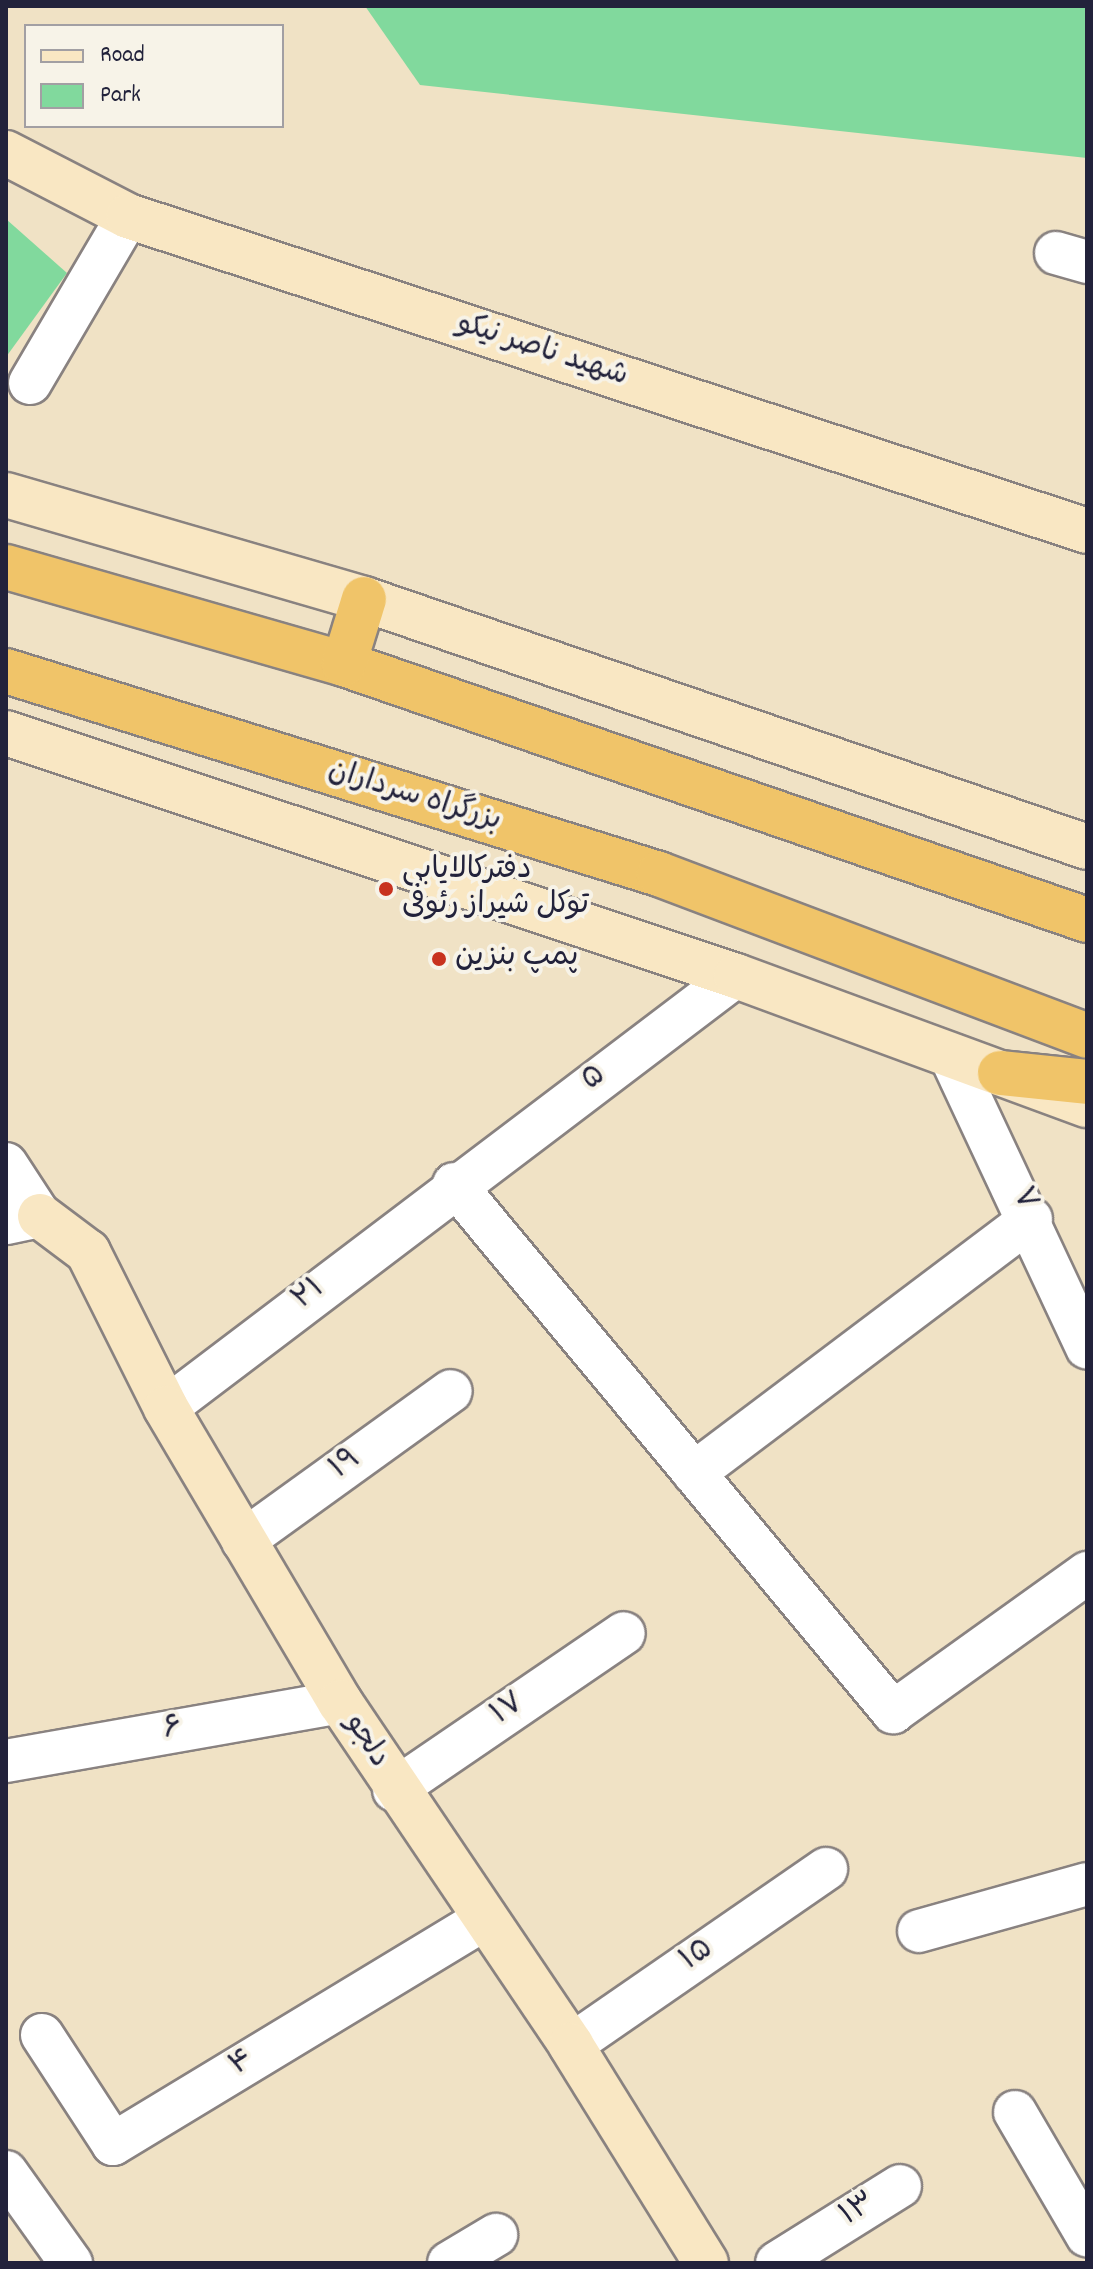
<!DOCTYPE html>
<meta charset="utf-8">
<style>
body{margin:0}
#map{position:relative;width:1093px;height:2269px;overflow:hidden;background:#f0e2c5;font-family:Dekko,"Playpen Sans Arabic",sans-serif}
div>[style]{position:absolute}
[style*='--x']{left:calc(var(--x)*1px);top:calc(var(--y)*1px);width:calc(var(--w)*1px);rotate:calc(var(--a)*1deg)}
.green>*{inset:0;background:#81d99d}
.roads{filter:drop-shadow(2px 0 #898280) drop-shadow(-2px 0 #898280) drop-shadow(0 2px #898280) drop-shadow(0 -2px #898280)}
.street>*{height:42px;margin:-21px;padding:0 21px;transform-origin:21px;border-radius:21px;background:#fff}
.secondary>*{height:44px;margin:-22px;padding:0 22px;transform-origin:22px;border-radius:22px;background:#f9e7c3}
.highway>*{height:44px;margin:-22px;padding:0 22px;transform-origin:22px;border-radius:22px;background:#f0c469}
.dots>*{width:22px;height:22px;translate:-50% -50%;box-sizing:border-box;border:4px solid #f7f3e8;border-radius:50%}
span{translate:-50% -50%;white-space:nowrap;text-align:center;line-height:1.15;-webkit-text-stroke:8px #f7f3e8;paint-order:stroke}
.street-label{font-size:30px;color:#22223b}
.poi-label{font-size:30px;color:#22223b}
.left{translate:0 -50%;text-align:left}
.frame{position:absolute;inset:0;border:8px solid #22223b;pointer-events:none}
.legend{position:absolute;left:24px;top:24px;width:260px;height:104px;box-sizing:border-box;background:#f7f3e8;border:2px solid #a29fa3;margin:0;padding:10px 14px;list-style:none;font-size:24px;color:#22223b}
.legend li{display:flex;align-items:center;gap:16px;height:40px}
.legend b{width:40px;border:2px solid #a29fa3}
</style>
<div id="map">
<div class="green">
<i style="clip-path:polygon(365px 6px,1087px 6px,1087px 158px,420px 85px)"></i>
<i style="clip-path:polygon(6px 219px,67px 273px,6px 357px)"></i>
</div>
<div class="roads">
<div class="street">
<i style="--x:1056;--y:253;--w:32;--a:16"></i>
<i style="--x:30;--y:383;--w:194;--a:-59.6"></i>
<i style="--x:950;--y:1055;--w:323;--a:64.9"></i>
<i style="--x:6;--y:1164;--w:62;--a:56.8"></i>
<i style="--x:40;--y:1216;--w:35;--a:168"></i>
<i style="--x:454;--y:1184;--w:687;--a:50.26"></i>
<i style="--x:893;--y:1712;--w:239;--a:-35.6"></i>
<i style="--x:166;--y:1408;--w:715;--a:-37.16"></i>
<i style="--x:694;--y:1473;--w:422;--a:-37"></i>
<i style="--x:243;--y:1541;--w:256;--a:-35.8"></i>
<i style="--x:6;--y:1761;--w:339;--a:-10"></i>
<i style="--x:394;--y:1790;--w:278;--a:-34.3"></i>
<i style="--x:919;--y:1931;--w:174;--a:-15.6"></i>
<i style="--x:42;--y:2035;--w:130;--a:56.9"></i>
<i style="--x:113;--y:2144;--w:434;--a:-31.2"></i>
<i style="--x:571;--y:2045;--w:310;--a:-34.6"></i>
<i style="--x:1015;--y:2112;--w:143;--a:59.7"></i>
<i style="--x:6;--y:2172;--w:112;--a:54.5"></i>
<i style="--x:449;--y:2263;--w:55;--a:-30.8"></i>
<i style="--x:777;--y:2263;--w:145;--a:-32"></i>
</div>
<div class="secondary">
<i style="--x:6;--y:153;--w:137;--a:27.3"></i>
<i style="--x:128;--y:216;--w:1009;--a:18.18"></i>
<i style="--x:6;--y:495;--w:373;--a:16.2"></i>
<i style="--x:364;--y:599;--w:764;--a:18.93"></i>
<i style="--x:6;--y:733;--w:769;--a:18.41"></i>
<i style="--x:736;--y:976;--w:374;--a:20.2"></i>
<i style="--x:40;--y:1216;--w:60;--a:36.9"></i>
<i style="--x:88;--y:1252;--w:174;--a:63.4"></i>
<i style="--x:166;--y:1408;--w:342;--a:59.4"></i>
<i style="--x:340;--y:1702;--w:414;--a:56"></i>
<i style="--x:571;--y:2045;--w:256;--a:58.2"></i>
</div>
<div class="highway">
<i style="--x:6;--y:567;--w:352;--a:16"></i>
<i style="--x:344;--y:664;--w:786;--a:19.01"></i>
<i style="--x:344;--y:664;--w:68;--a:-72.9"></i>
<i style="--x:6;--y:671;--w:684;--a:17.27"></i>
<i style="--x:659;--y:874;--w:458;--a:20.7"></i>
<i style="--x:1000;--y:1073;--w:87;--a:5.9"></i>
</div>
</div>
<div class="dots">
<i style="left:386px;top:889px;background:#c8321e"></i>
<i style="left:439px;top:959px;background:#c8321e"></i>
</div>
<div class="street-label">
<span style="left:542px;top:352px;rotate:18deg">شهید ناصر نیکو</span>
<span style="left:414px;top:798px;rotate:17deg">بزرگراه سرداران</span>
<span style="left:595px;top:1080px;rotate:-36deg">۵</span>
<span style="left:1022px;top:1200px;rotate:64deg">۷</span>
<span style="left:310px;top:1296px;rotate:-38deg">۲۱</span>
<span style="left:347px;top:1466px;rotate:-36deg">۱۹</span>
<span style="left:509px;top:1711px;rotate:-35deg">۱۷</span>
<span style="left:173px;top:1731px;rotate:-10deg">۶</span>
<span style="left:365px;top:1742px;rotate:58deg">دلجو</span>
<span style="left:698px;top:1957px;rotate:-35deg">۱۵</span>
<span style="left:243px;top:2065px;rotate:-31deg">۴</span>
<span style="left:859px;top:2211px;rotate:-32deg">۱۳</span>
</div>
<div class="poi-label">
<span class="left" style="left:402px;top:889px">دفترکالایابی<br>توکل شیراز رئوفی</span>
<span class="left" style="left:455px;top:959px">پمپ بنزین</span>
</div>
<div class="frame"></div>
<ul class="legend">
<li><b style="height:10px;background:#f9e7c3"></b>Road</li>
<li><b style="height:22px;background:#81d99d"></b>Park</li>
</ul>
</div>
